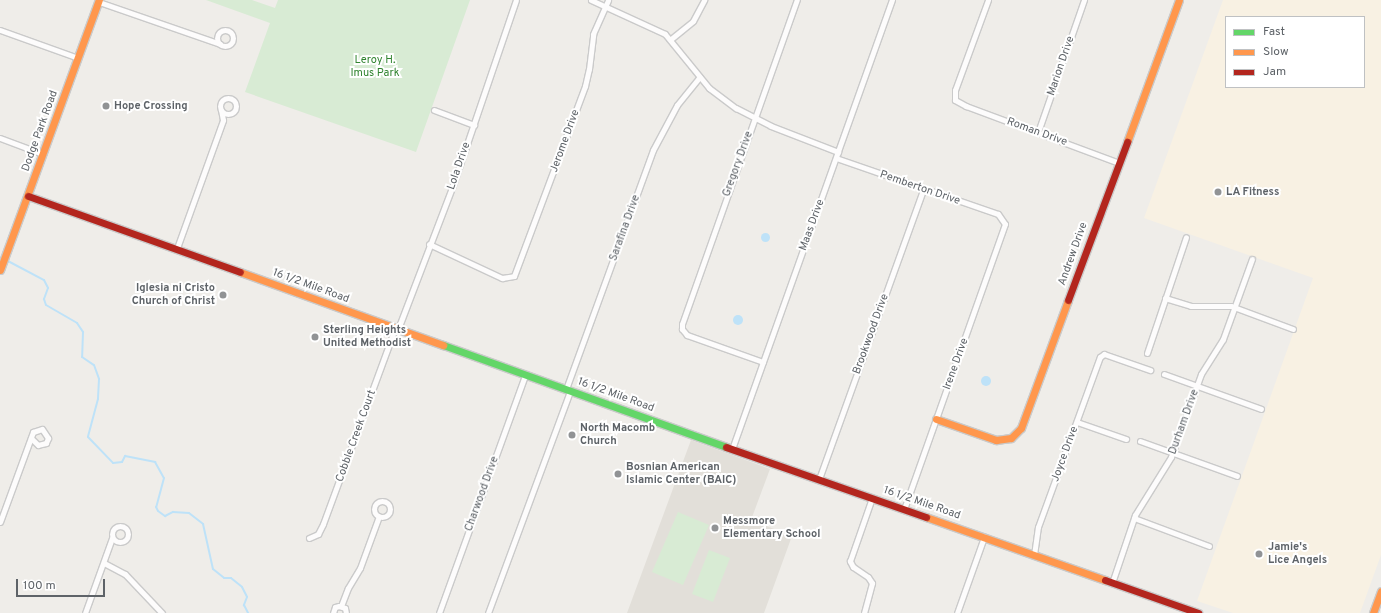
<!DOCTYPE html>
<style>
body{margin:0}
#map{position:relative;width:1381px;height:613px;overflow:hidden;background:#efede9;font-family:Overpass,sans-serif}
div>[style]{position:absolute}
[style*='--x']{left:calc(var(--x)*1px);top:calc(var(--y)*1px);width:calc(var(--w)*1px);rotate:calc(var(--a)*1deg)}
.commercial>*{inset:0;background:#f8f1e3}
.education>*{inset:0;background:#e2dfd9}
.green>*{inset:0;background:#d8ebd4}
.water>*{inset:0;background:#bee2f8}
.round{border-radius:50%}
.stream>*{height:2px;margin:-1px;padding:0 1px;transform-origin:1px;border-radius:1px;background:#bee2f8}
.roads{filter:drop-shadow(1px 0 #cacaca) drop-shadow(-1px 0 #cacaca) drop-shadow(0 1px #cacaca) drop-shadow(0 -1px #cacaca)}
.street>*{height:5px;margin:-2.5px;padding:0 2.5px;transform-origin:2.5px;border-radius:2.5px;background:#fdfcfc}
.street>.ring{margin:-2.5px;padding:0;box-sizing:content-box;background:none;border:5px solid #fdfcfc;border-radius:50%}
.fast>*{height:7px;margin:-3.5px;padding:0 3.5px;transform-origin:3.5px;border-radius:3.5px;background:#63d668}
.slow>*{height:7px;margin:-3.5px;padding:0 3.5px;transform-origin:3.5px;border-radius:3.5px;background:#ff974d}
.jam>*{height:7px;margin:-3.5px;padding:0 3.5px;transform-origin:3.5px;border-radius:3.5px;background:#b3261e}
.dots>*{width:11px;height:11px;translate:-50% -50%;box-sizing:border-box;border:2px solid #fff;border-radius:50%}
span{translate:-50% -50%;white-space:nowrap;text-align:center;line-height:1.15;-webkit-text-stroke:4px #fff;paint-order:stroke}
.park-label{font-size:11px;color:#318430}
.street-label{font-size:11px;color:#5e6368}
.poi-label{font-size:11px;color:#5e6368;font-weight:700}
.left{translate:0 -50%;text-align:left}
.right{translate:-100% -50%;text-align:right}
.legend{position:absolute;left:1225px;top:16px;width:140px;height:72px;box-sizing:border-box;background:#fff;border:1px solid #bfc1c3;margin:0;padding:5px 7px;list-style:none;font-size:12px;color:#5e6368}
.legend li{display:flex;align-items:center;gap:8px;height:20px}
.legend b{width:20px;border:1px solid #bfc1c3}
.scale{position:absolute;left:16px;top:579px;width:89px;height:18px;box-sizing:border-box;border:2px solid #5e6368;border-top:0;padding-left:5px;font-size:12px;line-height:14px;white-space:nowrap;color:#5e6368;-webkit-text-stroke:3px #fff;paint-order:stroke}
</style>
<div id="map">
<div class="commercial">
<i style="clip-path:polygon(evenodd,1223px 0,1381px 0,1381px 555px,1360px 613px,1233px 613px,1197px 601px,1313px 278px,1144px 218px,1223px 0,1226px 17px,1364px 17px,1364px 87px,1226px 87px,1226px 17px)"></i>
</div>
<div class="education">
<i style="clip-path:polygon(691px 440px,770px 469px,751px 520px,792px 536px,764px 613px,627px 613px)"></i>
</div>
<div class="green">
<i style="clip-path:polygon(206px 0,252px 0,275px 8px,278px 0,470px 0,416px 152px,245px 92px,270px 23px)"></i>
<i style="clip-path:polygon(678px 512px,709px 525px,683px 585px,652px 572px)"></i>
<i style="clip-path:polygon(709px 550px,730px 558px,713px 602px,692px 594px)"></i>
</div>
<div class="water">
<i class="round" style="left:760.5px;top:232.5px;width:9px;height:9px"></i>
<i class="round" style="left:733px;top:315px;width:10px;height:10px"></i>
<i class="round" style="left:981px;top:376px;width:10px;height:10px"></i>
</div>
<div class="stream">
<i style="--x:6;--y:260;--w:43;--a:27.8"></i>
<i style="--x:44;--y:280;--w:9;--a:63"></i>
<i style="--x:48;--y:288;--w:12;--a:110"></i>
<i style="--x:44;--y:299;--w:6;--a:72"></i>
<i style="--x:46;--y:305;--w:36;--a:30"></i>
<i style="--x:77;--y:323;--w:11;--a:56"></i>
<i style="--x:83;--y:332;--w:25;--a:92"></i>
<i style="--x:82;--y:357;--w:14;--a:34"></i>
<i style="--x:94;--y:365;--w:15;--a:70"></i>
<i style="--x:99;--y:379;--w:20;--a:93"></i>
<i style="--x:98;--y:399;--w:39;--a:105"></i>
<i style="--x:88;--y:437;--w:36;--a:46"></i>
<i style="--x:113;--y:463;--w:9;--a:-6"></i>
<i style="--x:122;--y:462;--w:7;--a:-63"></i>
<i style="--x:125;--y:456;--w:31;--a:11"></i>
<i style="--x:155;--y:462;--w:18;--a:61"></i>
<i style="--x:164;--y:478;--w:30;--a:105"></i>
<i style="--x:156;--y:507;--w:4;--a:63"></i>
<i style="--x:158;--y:511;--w:9;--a:36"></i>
<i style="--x:165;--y:516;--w:9;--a:-27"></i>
<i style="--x:173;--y:512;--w:16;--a:4"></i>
<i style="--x:189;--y:513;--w:18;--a:38"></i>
<i style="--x:203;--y:524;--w:46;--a:77.5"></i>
<i style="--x:213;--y:569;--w:14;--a:39"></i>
<i style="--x:224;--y:578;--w:7;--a:0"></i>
<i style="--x:231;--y:578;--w:14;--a:39"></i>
<i style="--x:242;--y:587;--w:11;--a:63"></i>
<i style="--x:247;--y:597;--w:9;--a:111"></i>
<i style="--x:244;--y:605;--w:9;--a:63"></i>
</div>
<div class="roads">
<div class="street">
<i style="--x:591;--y:0;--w:81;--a:24.7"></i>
<i style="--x:665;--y:34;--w:70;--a:50.8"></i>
<i style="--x:709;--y:88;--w:34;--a:37"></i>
<i style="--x:736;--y:108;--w:39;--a:27"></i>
<i style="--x:771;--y:126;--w:72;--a:21.2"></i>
<i style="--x:988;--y:0;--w:96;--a:110.1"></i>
<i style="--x:955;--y:90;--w:10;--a:90"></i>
<i style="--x:955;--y:100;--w:13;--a:29"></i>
<i style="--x:966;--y:106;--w:163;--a:20.4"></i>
<i style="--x:99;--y:2;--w:128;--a:19.1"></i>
<i class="ring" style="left:217px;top:30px;width:11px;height:11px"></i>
<i style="--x:0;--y:30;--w:83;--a:19.7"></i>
<i style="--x:671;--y:39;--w:28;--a:-39"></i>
<i style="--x:693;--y:21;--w:24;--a:-62"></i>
<i class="ring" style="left:220px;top:98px;width:11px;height:11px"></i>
<i style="--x:434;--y:110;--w:43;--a:20.6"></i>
<i style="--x:1038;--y:132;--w:140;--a:-70.8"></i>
<i style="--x:0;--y:138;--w:46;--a:20.4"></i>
<i style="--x:836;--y:158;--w:171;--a:19.1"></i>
<i style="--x:998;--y:214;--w:12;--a:55"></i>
<i style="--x:1005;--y:224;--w:302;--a:109.5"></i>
<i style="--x:429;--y:244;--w:81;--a:25"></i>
<i style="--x:502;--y:278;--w:12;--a:-9"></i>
<i style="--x:514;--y:276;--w:203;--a:-69.5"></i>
<i style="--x:585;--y:86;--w:17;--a:-77"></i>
<i style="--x:589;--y:69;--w:35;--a:-83"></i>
<i style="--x:593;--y:34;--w:37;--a:-66"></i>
<i style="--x:177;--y:248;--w:136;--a:-70.2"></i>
<i style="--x:223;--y:120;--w:10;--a:-101"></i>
<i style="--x:1165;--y:298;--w:27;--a:17"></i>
<i style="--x:1191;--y:306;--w:40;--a:0"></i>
<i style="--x:1231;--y:306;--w:66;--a:20.4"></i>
<i style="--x:398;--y:329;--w:154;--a:-69.1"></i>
<i style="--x:453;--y:185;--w:195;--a:-71.2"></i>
<i style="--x:1147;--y:353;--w:122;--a:-71.4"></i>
<i style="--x:763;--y:362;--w:81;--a:-160.4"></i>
<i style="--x:687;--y:335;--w:8;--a:-130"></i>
<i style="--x:682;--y:329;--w:5;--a:-90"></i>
<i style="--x:682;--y:324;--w:344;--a:-70.5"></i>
<i style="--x:1164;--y:374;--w:103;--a:19.8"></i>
<i style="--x:566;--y:389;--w:254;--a:-70"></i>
<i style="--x:653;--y:150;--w:51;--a:-61.9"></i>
<i style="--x:677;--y:105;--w:36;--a:-51"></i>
<i style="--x:1077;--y:422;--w:52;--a:19.1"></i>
<i style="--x:1140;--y:441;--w:103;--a:19.8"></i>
<i style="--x:732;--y:449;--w:477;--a:-70.4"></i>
<i style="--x:819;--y:479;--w:307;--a:-70.2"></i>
<i class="ring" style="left:374px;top:501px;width:11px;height:11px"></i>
<i style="--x:1134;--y:518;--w:80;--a:20.5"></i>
<i style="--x:0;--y:522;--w:96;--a:-69.9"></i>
<i style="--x:33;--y:432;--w:9;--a:-18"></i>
<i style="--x:42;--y:429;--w:11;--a:56"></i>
<i style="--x:48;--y:438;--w:5;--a:112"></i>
<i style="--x:46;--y:443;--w:8;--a:166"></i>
<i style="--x:38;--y:445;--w:10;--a:-135"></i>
<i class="ring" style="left:112px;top:526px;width:11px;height:11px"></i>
<i style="--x:309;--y:538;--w:10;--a:-24"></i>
<i style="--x:318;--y:534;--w:11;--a:-63"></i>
<i style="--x:323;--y:524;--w:209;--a:-69.8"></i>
<i style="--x:1034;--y:555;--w:28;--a:-82"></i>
<i style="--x:1038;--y:527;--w:181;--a:-70"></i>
<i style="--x:1100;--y:357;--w:5;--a:-37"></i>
<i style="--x:1104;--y:354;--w:49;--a:19.2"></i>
<i style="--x:104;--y:563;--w:24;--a:28"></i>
<i style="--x:125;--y:574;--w:54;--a:46.5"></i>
<i style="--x:1112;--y:583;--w:72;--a:-71.3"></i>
<i style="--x:1135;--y:515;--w:68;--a:-58.2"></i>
<i style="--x:1171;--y:457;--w:88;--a:-70.1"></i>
<i style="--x:1201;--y:374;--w:41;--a:-57.8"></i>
<i style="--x:1223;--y:339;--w:85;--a:-70.1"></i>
<i style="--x:341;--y:606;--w:19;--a:-69"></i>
<i style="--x:348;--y:588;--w:23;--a:-59"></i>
<i style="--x:360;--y:568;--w:55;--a:-69.9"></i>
<i style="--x:85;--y:613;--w:80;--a:-70.2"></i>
<i style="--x:333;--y:613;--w:6;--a:-72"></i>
<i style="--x:335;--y:607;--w:4;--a:-14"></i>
<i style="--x:339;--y:606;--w:6;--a:18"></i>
<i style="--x:345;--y:608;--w:5;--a:79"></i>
<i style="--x:439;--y:613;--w:253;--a:-70.1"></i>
<i style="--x:488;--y:613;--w:237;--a:-69.7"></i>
<i style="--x:864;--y:613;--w:31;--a:-75"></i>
<i style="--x:872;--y:583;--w:7;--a:-124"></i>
<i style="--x:868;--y:577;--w:18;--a:-146"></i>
<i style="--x:853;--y:567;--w:7;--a:-117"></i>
<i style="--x:850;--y:561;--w:67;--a:-70.8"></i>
<i style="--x:957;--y:613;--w:81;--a:-70.4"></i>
</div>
<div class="fast">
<i style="--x:443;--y:345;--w:301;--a:19.8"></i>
</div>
<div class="slow">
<i style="--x:1127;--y:142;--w:151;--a:-69.9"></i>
<i style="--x:0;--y:270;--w:288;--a:-69.9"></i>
<i style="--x:240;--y:272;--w:216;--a:19.8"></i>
<i style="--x:936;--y:419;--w:64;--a:19.3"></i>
<i style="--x:996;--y:440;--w:15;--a:-8"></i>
<i style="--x:1011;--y:438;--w:14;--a:-45"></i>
<i style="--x:1021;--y:428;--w:136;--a:-69.8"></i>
<i style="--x:926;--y:517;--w:190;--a:19.4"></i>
<i style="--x:1373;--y:613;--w:23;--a:-70"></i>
</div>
<div class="jam">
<i style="--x:28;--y:196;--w:225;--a:19.7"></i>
<i style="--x:1068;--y:300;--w:169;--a:-69.5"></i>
<i style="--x:726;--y:447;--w:212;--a:19.3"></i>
<i style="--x:1105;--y:580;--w:99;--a:19.5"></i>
</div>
</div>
<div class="dots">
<i style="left:106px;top:106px;background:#919395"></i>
<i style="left:1218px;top:192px;background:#919395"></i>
<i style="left:223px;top:295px;background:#919395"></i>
<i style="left:315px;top:337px;background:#919395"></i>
<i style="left:572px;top:435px;background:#919395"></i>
<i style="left:618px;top:474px;background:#919395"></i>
<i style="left:715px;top:528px;background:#919395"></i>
<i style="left:1259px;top:554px;background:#919395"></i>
</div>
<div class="park-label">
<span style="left:375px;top:67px">Leroy H.<br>Imus Park</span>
</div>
<div class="street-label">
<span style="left:1061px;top:66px;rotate:-71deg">Marion Drive</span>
<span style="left:40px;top:131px;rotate:-70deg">Dodge Park Road</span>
<span style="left:1037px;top:132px;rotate:20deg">Roman Drive</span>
<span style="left:565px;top:141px;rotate:-70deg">Jerome Drive</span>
<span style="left:738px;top:164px;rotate:-70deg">Gregory Drive</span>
<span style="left:459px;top:166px;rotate:-71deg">Lola Drive</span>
<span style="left:920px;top:188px;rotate:19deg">Pemberton Drive</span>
<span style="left:812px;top:225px;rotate:-70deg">Maas Drive</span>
<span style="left:625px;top:228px;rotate:-70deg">Sarafina Drive</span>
<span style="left:1073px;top:254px;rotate:-70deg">Andrew Drive</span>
<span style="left:311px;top:286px;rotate:20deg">16 1/2 Mile Road</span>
<span style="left:871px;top:334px;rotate:-70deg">Brookwood Drive</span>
<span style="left:956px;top:364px;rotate:-70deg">Irene Drive</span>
<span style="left:616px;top:395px;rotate:20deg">16 1/2 Mile Road</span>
<span style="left:1184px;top:422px;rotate:-70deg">Durham Drive</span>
<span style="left:356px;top:436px;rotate:-70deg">Cobble Creek Court</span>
<span style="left:1065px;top:454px;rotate:-70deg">Joyce Drive</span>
<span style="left:482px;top:494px;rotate:-70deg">Charwood Drive</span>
<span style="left:922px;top:503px;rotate:19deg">16 1/2 Mile Road</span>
</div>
<div class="poi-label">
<span class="left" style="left:114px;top:106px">Hope Crossing</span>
<span class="left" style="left:1226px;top:192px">LA Fitness</span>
<span class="right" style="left:215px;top:295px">Iglesia ni Cristo<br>Church of Christ</span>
<span class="left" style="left:323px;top:337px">Sterling Heights<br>United Methodist</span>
<span class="left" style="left:580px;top:435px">North Macomb<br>Church</span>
<span class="left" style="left:626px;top:474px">Bosnian American<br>Islamic Center (BAIC)</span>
<span class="left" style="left:723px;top:528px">Messmore<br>Elementary School</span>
<span class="left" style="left:1268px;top:554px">Jamie's<br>Lice Angels</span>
</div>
<ul class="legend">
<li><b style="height:5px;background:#63d668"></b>Fast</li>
<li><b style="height:5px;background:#ff974d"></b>Slow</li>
<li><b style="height:5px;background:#b3261e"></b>Jam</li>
</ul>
<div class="scale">100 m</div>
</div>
